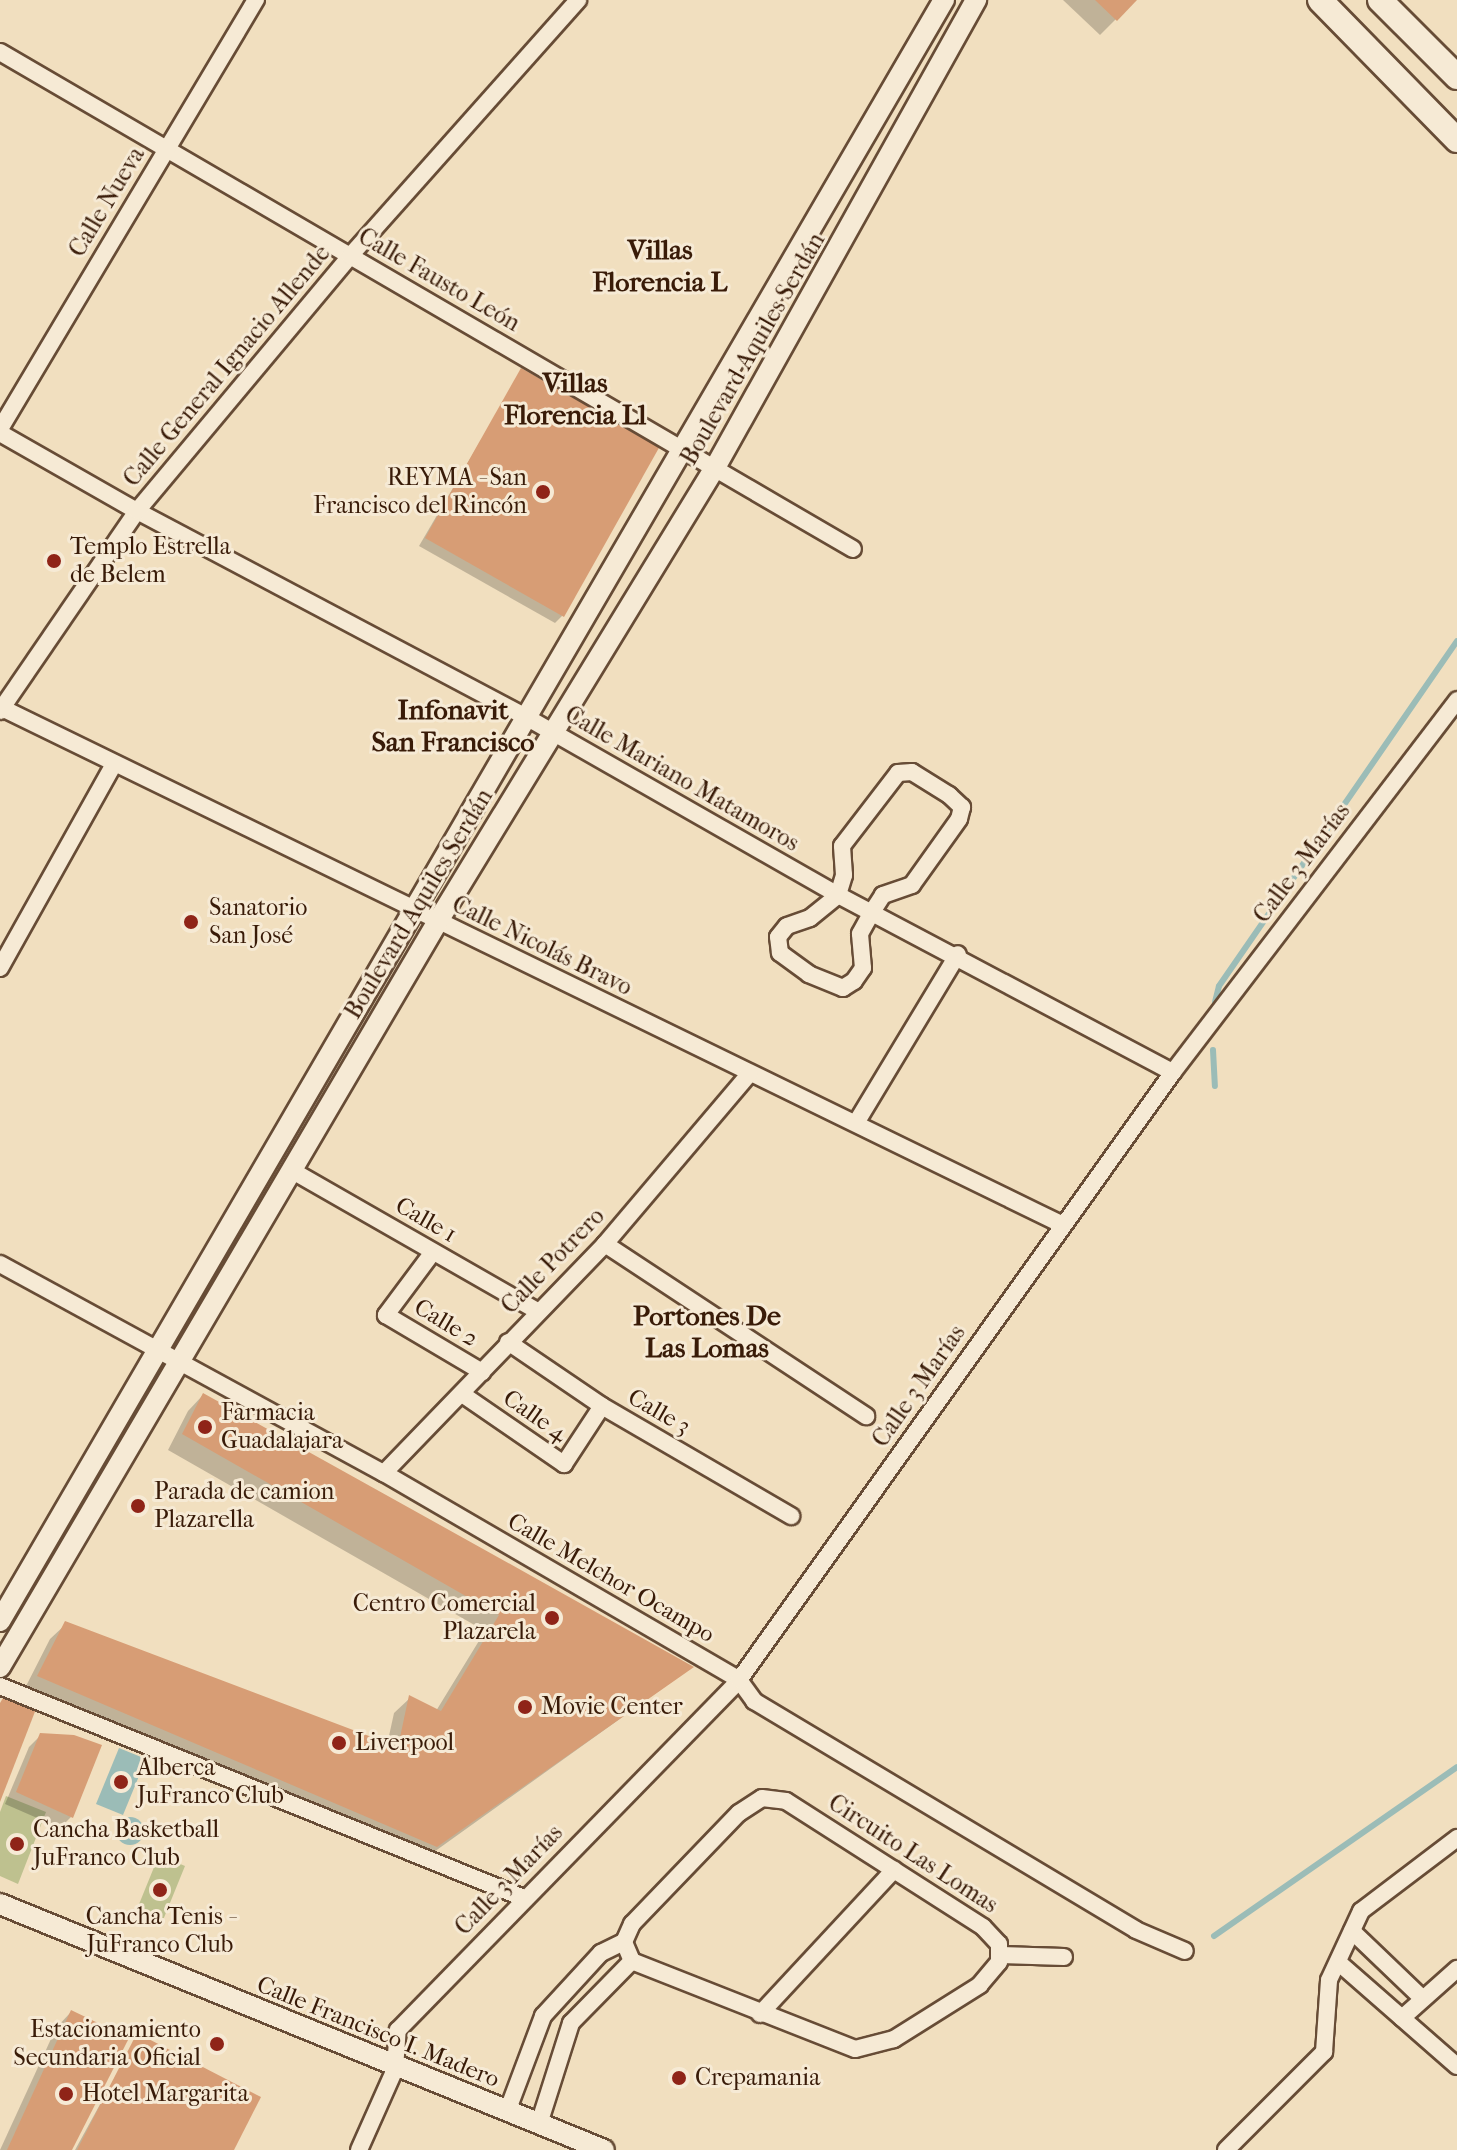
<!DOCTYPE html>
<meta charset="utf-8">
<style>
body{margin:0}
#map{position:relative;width:1457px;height:2150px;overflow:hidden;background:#f1dfbf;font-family:"IM FELL French Canon",serif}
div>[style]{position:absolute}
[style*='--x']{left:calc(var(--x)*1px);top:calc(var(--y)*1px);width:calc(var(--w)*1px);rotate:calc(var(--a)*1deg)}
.green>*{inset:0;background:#bec18f}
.water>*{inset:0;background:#9bbcb7}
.round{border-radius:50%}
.shadow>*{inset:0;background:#0003}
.stream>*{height:6px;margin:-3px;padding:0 3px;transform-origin:3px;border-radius:3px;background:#9bbcb7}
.building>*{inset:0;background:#d79d75}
.roads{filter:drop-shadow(2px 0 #674c36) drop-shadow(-2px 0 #674c36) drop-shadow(0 2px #674c36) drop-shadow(0 -2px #674c36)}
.minor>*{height:16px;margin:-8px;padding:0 8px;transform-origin:8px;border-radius:8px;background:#f6ead5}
.tertiary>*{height:20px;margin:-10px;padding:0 10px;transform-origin:10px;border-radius:10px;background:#f6ead5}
.secondary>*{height:24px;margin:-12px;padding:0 12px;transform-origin:12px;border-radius:12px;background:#f6ead5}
.dots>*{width:22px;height:22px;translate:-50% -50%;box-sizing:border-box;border:4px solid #f6ead5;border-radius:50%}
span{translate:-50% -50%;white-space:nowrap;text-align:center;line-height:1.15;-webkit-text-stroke:6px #f6ead5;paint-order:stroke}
.street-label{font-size:24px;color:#391b08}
.poi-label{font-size:24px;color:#391b08}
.right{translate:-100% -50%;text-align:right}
.left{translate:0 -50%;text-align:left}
.quarter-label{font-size:28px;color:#391b08;font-weight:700}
</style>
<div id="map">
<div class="green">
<i style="clip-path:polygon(6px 1796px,46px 1812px,18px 1884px,0 1876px,0 1812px)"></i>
<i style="clip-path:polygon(159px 1855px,185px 1866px,161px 1925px,135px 1914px)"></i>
</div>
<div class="water">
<i style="clip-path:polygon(119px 1748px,146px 1759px,123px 1815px,96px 1804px)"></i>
<i class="round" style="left:116px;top:1817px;width:28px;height:28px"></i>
</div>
<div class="shadow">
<i style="clip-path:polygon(1063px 0,1135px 0,1100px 35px)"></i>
<i style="clip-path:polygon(522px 370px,562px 616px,555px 623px,419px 546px)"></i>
<i style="clip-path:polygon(203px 1395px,691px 1668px,420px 1862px,23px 1692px,50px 1639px,66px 1624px,387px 1745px,394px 1713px,410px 1698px,436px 1711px,485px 1631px,168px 1450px,188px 1411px)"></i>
<i style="clip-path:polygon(41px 1735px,71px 1817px,60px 1828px,5px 1804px,29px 1747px)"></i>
<i style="clip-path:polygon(71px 2012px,70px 2150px,0 2150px,56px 2028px)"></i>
<i style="clip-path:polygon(138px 2035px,231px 2150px,75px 2150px)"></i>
</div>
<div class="stream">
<i style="--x:1215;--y:1002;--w:16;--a:-76"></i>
<i style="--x:1219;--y:986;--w:419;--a:-55.4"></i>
<i style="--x:1213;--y:1050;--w:36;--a:87"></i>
<i style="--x:1214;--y:1936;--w:296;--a:-34.8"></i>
</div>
<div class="building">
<i style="clip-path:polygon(1095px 0,1137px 0,1117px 21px)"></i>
<i style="clip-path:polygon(521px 368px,660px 446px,564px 617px,425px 538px)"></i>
<i style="clip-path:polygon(203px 1393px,528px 1574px,694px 1667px,437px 1847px,37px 1676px,65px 1621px,398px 1747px,409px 1695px,441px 1711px,499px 1615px,182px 1434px)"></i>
<i style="clip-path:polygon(3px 1698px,36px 1709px,0 1802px,0 1703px)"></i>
<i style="clip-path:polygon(40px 1733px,74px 1735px,102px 1745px,73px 1818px,16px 1792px)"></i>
<i style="clip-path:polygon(71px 2010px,129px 2038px,72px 2150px,7px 2150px)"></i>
<i style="clip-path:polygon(137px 2033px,261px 2097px,234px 2150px,77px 2150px)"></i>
</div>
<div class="roads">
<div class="minor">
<i style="--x:0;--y:52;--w:987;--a:30.23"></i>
<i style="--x:0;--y:429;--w:500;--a:-59.2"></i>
<i style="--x:0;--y:433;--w:158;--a:29.7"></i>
<i style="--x:137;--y:511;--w:440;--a:27.9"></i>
<i style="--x:526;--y:717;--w:359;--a:29.7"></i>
<i style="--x:838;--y:895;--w:379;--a:27.9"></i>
<i style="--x:0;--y:707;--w:1182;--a:25.98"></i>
<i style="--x:0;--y:711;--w:242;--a:-55.6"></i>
<i style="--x:137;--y:511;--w:332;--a:-50.1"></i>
<i style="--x:350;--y:256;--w:343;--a:-48.3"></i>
<i style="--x:912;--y:772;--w:44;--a:31.9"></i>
<i style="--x:949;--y:795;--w:18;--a:43"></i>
<i style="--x:962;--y:807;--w:12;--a:104"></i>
<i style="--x:959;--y:819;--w:81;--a:125.5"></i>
<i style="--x:912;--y:885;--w:31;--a:161"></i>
<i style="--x:883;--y:895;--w:20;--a:123"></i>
<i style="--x:872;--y:912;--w:25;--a:119"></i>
<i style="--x:860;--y:934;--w:34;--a:85"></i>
<i style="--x:863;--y:968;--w:16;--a:125"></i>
<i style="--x:854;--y:981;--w:13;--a:148"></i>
<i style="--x:843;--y:988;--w:37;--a:-158"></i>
<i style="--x:809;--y:974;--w:36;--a:-144"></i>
<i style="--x:780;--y:953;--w:16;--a:-97"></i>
<i style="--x:778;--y:937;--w:14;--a:-51"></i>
<i style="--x:787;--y:926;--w:24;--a:-19"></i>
<i style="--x:810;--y:918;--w:36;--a:-39"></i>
<i style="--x:838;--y:895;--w:21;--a:-73"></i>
<i style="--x:844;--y:875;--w:29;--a:-94"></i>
<i style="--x:842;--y:846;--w:92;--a:-52.5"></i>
<i style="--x:898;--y:773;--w:14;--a:-4"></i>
<i style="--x:0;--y:968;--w:231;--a:-60.8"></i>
<i style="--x:856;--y:1123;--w:197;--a:-58.9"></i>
<i style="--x:291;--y:1170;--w:284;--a:29.8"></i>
<i style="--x:605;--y:1244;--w:313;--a:33.4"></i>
<i style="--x:433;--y:1252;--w:79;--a:126.7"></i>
<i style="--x:386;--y:1315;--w:112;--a:30.7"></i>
<i style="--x:0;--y:1264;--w:437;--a:28.6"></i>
<i style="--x:384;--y:1473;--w:411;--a:30.2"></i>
<i style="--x:739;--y:1680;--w:26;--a:54"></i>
<i style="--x:754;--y:1701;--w:445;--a:30.9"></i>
<i style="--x:1136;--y:1930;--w:53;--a:23.2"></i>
<i style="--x:508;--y:1342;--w:114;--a:34.2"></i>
<i style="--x:602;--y:1406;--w:219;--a:30.2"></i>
<i style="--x:462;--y:1394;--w:124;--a:34.5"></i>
<i style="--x:564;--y:1464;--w:69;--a:-56.8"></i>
<i style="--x:384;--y:1473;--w:318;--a:-46"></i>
<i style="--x:605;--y:1244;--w:223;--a:-49.7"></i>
<i style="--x:0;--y:1686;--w:565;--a:22.03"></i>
<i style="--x:762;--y:1798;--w:24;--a:7"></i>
<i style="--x:786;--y:1801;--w:234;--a:32.6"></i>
<i style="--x:983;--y:1927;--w:23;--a:47"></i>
<i style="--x:999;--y:1944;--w:18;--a:90"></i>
<i style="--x:999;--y:1962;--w:30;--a:130"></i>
<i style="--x:980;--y:1985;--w:102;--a:147.9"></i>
<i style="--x:894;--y:2039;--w:40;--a:165.6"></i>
<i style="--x:855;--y:2049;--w:240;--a:-158.5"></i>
<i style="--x:632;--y:1961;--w:21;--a:-113"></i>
<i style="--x:624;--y:1942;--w:20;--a:-66"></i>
<i style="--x:632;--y:1924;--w:154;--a:-46.1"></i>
<i style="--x:739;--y:1813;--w:27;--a:-33"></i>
<i style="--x:1352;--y:1931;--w:98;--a:43.8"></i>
<i style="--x:1001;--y:1955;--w:63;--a:1.8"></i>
<i style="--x:1338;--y:1962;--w:158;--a:41.2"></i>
<i style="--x:760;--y:2014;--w:197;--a:-47.1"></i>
<i style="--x:1402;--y:2018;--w:74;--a:-41.7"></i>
<i style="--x:507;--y:2112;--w:103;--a:-69.4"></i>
<i style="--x:543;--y:2016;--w:86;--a:-47.4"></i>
<i style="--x:601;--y:1953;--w:25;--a:-26"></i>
<i style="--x:539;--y:2124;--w:106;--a:-72.4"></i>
<i style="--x:571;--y:2023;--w:87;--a:-45.5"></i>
<i style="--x:359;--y:2150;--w:89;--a:-66"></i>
<i style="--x:395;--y:2069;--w:39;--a:-86"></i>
<i style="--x:398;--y:2030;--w:489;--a:-45.7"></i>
<i style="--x:739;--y:1680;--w:747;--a:-54.48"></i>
<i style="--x:1173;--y:1072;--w:468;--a:-52.6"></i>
<i style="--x:1226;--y:2150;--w:139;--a:-45"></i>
<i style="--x:1324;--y:2052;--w:72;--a:-86"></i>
<i style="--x:1329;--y:1980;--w:76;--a:-65.1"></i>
<i style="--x:1361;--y:1911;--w:121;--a:-37.2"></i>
</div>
<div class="tertiary">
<i style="--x:0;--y:1621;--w:1876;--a:-59.79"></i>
<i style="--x:0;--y:1667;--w:865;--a:-59.58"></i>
<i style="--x:438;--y:921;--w:533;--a:-58.58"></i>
<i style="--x:716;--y:466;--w:534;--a:-60.84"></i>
<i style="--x:0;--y:1904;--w:652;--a:22.16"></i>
</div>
<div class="secondary">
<i style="--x:1320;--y:0;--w:196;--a:45.6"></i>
<i style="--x:1380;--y:0;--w:109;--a:45"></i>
</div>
</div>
<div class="dots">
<i style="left:543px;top:492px;background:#8f2418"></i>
<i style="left:54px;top:561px;background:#8f2418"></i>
<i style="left:191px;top:922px;background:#8f2418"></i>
<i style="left:205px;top:1427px;background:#8f2418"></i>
<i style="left:138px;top:1506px;background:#8f2418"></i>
<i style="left:552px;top:1618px;background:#8f2418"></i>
<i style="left:525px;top:1707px;background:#8f2418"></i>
<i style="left:339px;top:1743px;background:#8f2418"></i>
<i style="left:121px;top:1782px;background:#8f2418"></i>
<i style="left:17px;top:1844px;background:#8f2418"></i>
<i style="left:160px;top:1890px;background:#8f2418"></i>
<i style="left:217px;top:2044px;background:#8f2418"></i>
<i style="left:679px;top:2078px;background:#8f2418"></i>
<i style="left:66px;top:2094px;background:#8f2418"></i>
</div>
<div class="street-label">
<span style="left:107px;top:202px;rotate:-59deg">Calle Nueva</span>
<span style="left:439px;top:280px;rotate:30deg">Calle Fausto León</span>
<span style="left:753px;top:349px;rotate:-60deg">Boulevard Aquiles Serdán</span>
<span style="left:227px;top:366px;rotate:-50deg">Calle General Ignacio Allende</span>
<span style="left:682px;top:779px;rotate:30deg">Calle Mariano Matamoros</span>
<span style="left:1302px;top:863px;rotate:-53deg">Calle 3 Marías</span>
<span style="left:419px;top:904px;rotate:-59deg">Boulevard Aquiles Serdán</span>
<span style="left:542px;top:946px;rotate:26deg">Calle Nicolás Bravo</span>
<span style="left:426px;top:1220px;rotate:30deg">Calle 1</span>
<span style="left:553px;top:1261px;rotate:-46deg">Calle Potrero</span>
<span style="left:446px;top:1323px;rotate:31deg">Calle 2</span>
<span style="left:919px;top:1386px;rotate:-55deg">Calle 3 Marías</span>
<span style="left:659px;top:1412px;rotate:30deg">Calle 3</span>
<span style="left:535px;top:1416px;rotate:35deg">Calle 4</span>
<span style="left:611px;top:1578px;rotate:30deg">Calle Melchor Ocampo</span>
<span style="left:913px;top:1854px;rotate:33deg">Circuito Las Lomas</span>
<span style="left:509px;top:1880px;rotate:-46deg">Calle 3 Marías</span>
<span style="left:378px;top:2032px;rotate:22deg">Calle Francisco I. Madero</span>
</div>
<div class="poi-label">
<span class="right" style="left:527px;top:492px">REYMA - San<br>Francisco del Rincón</span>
<span class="left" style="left:70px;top:561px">Templo Estrella<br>de Belem</span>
<span class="left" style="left:209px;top:922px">Sanatorio<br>San José</span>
<span class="left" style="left:221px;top:1427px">Farmacia<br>Guadalajara</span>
<span class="left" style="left:154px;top:1506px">Parada de camion<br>Plazarella</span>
<span class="right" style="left:536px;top:1618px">Centro Comercial<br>Plazarela</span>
<span class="left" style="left:541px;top:1707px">Movie Center</span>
<span class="left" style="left:355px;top:1743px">Liverpool</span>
<span class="left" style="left:137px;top:1782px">Alberca<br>JuFranco Club</span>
<span class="left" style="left:33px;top:1844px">Cancha Basketball<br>JuFranco Club</span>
<span style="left:160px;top:1931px">Cancha Tenis -<br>JuFranco Club</span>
<span class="right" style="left:201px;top:2044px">Estacionamiento<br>Secundaria Oficial</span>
<span class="left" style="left:695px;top:2078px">Crepamania</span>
<span class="left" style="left:82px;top:2094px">Hotel Margarita</span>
</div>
<div class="quarter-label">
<span style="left:660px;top:266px">Villas<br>Florencia L</span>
<span style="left:575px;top:399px">Villas<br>Florencia Ll</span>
<span style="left:453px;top:726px">Infonavit<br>San Francisco</span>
<span style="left:707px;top:1332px">Portones De<br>Las Lomas</span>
</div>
</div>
